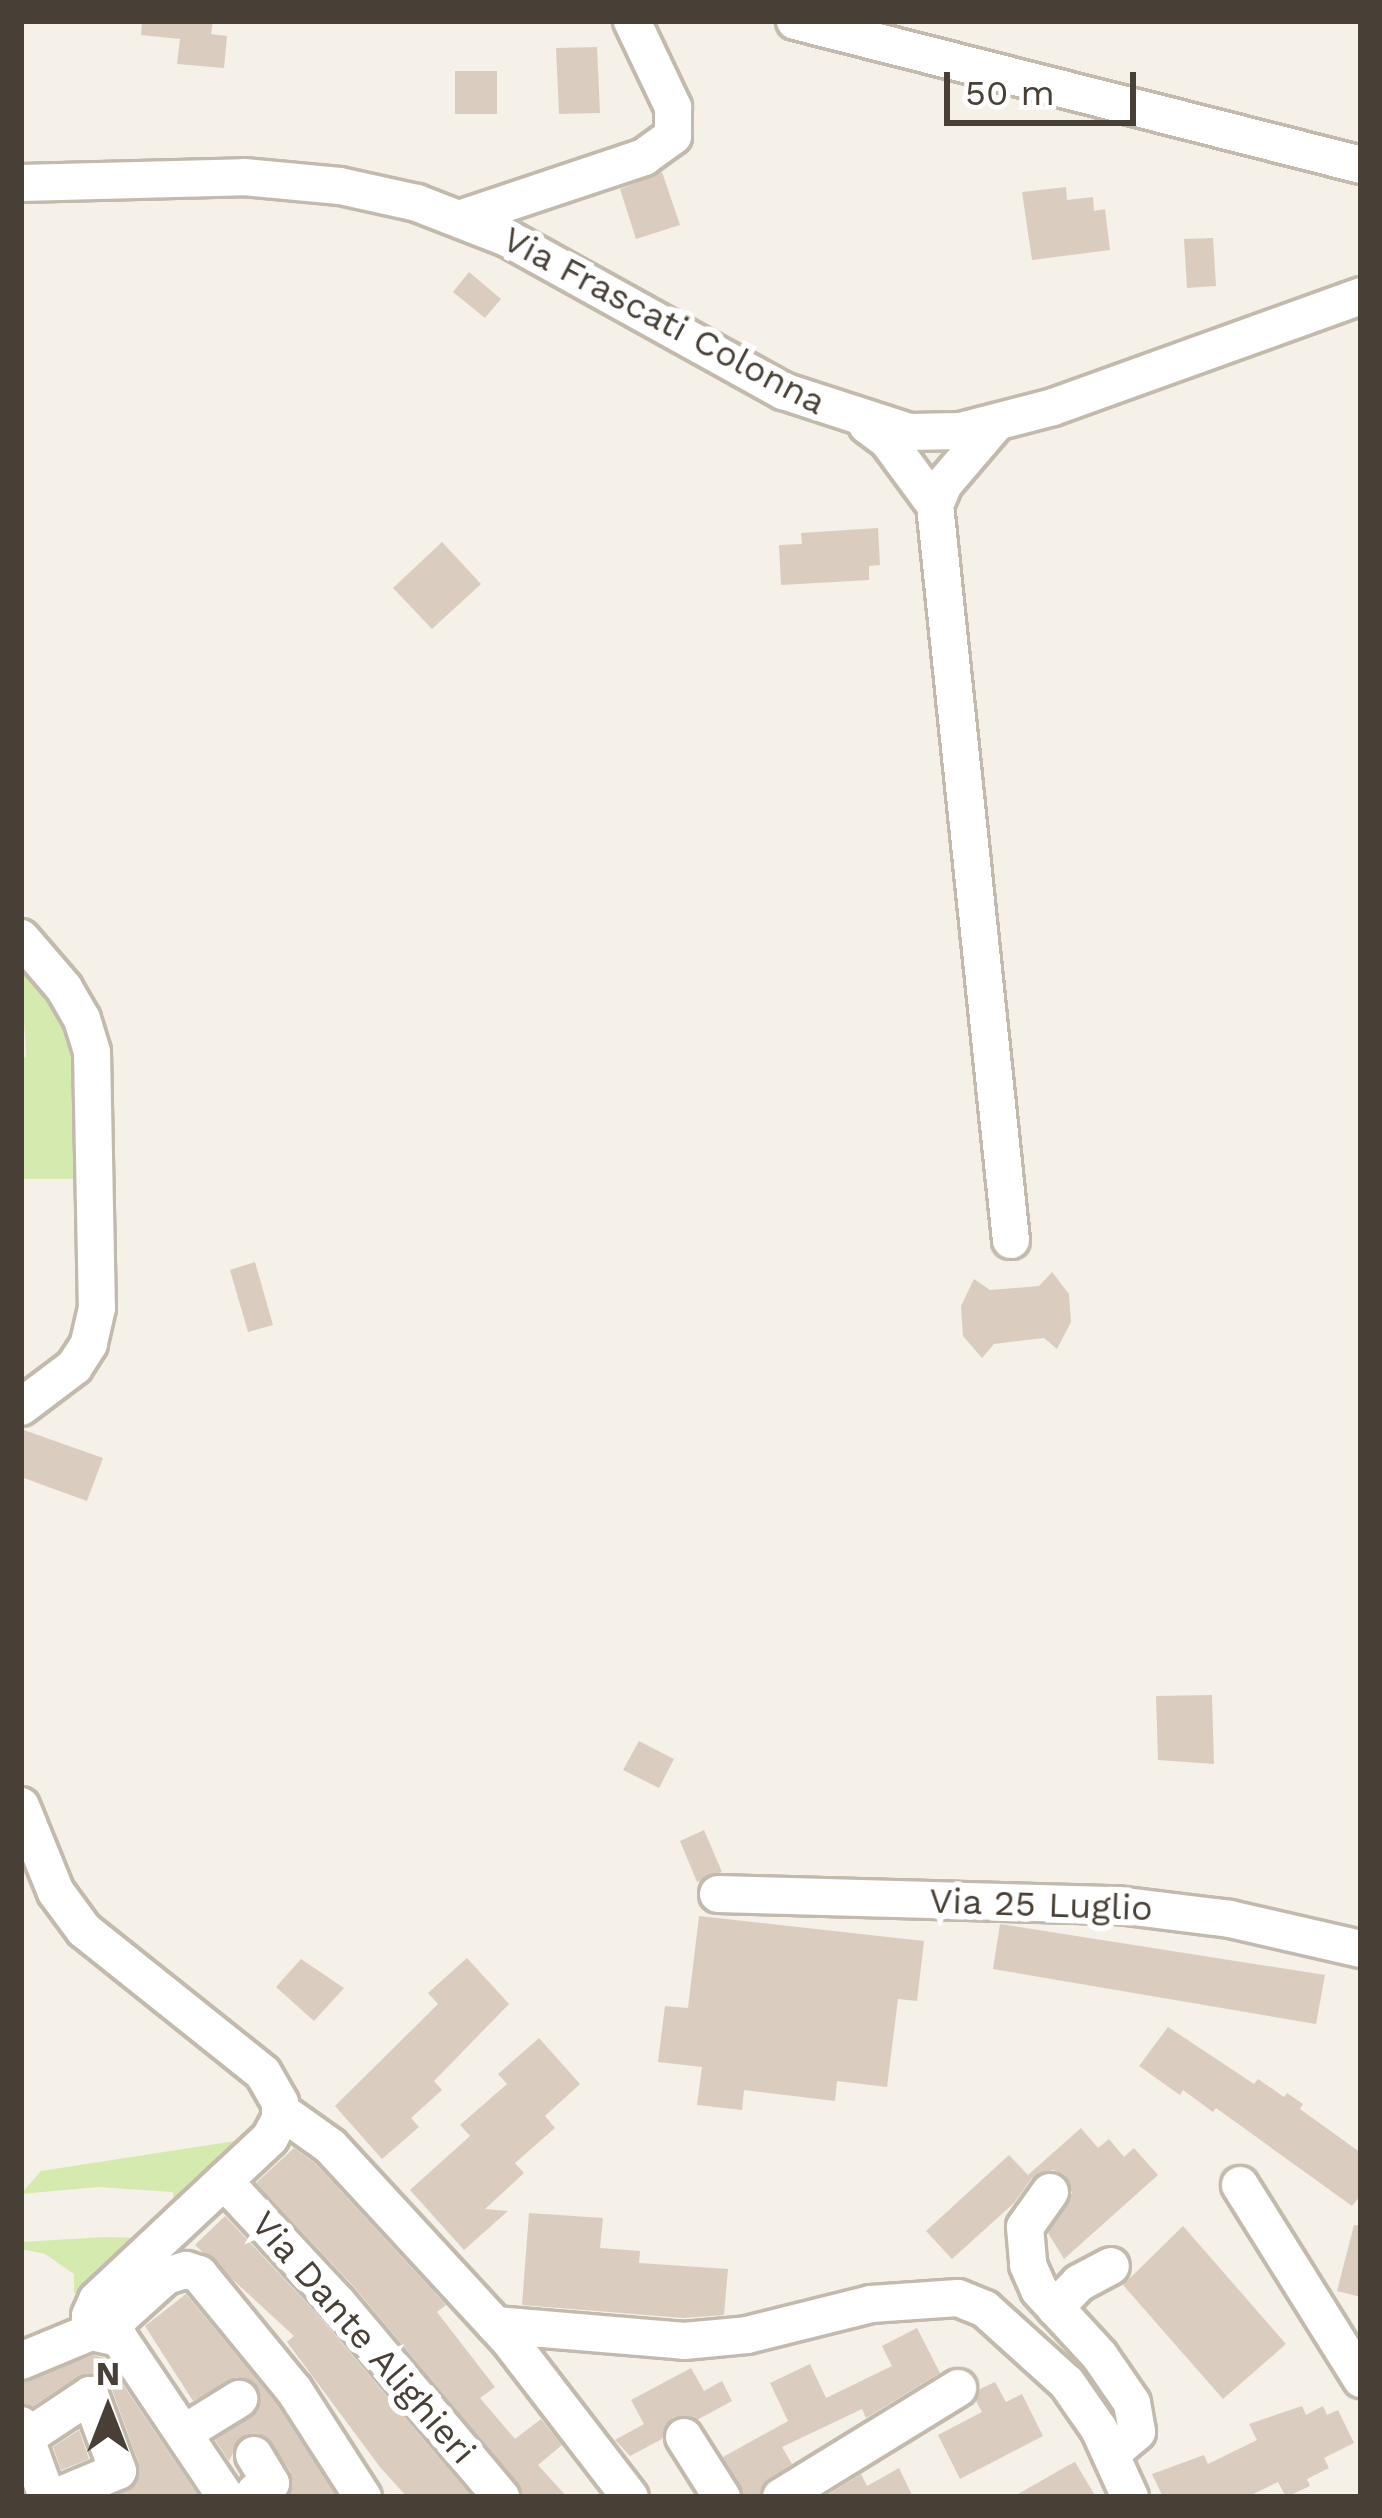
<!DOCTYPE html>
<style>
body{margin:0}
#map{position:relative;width:1382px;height:2518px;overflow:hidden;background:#f5f0e8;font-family:"Work Sans",sans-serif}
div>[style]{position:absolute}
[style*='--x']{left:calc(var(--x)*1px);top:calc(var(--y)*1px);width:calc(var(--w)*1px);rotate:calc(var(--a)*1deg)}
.green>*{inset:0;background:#d5eaaf}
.building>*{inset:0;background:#dacdc0}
.roads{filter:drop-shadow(3px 0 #c3baad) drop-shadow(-3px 0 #c3baad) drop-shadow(0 3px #c3baad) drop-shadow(0 -3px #c3baad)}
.minor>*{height:36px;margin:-18px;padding:0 18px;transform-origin:18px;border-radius:18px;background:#fff}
span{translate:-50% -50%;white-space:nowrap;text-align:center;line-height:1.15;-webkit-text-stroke:12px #fff;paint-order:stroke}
.street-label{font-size:36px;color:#484036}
.frame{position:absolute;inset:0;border:24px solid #484036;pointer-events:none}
.north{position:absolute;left:48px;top:2350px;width:120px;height:120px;-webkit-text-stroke:9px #fff;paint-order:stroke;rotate:0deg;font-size:33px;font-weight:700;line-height:48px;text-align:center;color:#484036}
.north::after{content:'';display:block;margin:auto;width:42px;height:54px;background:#484036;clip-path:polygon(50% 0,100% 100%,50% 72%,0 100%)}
.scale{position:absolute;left:944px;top:72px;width:192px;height:54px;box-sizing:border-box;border:6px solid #484036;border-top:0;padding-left:15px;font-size:36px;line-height:42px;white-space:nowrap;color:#484036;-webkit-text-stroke:9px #fff;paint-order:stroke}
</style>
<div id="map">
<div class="green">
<i style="clip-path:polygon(21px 962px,43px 986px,80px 1060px,79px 1179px,21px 1179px,21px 1058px,26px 1057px)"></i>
<i style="clip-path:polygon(248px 2139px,174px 2204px,173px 2192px,98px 2187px,21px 2194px,41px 2171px)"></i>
<i style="clip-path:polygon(105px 2237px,146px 2238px,86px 2295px,74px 2293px,74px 2274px,45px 2254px,21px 2249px,21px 2242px)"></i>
</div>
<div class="building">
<i style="clip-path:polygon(142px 21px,213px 21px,211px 34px,227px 36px,224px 68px,177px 64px,180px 39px,141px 35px)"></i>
<i style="clip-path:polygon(597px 47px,600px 113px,559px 114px,556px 48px)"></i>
<i style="clip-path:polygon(455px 71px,497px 71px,497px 114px,455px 114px)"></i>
<i style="clip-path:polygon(662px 172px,680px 225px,636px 239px,620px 189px)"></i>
<i style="clip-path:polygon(1066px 187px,1067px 200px,1093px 197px,1094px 211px,1105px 209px,1110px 250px,1032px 260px,1022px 192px)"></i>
<i style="clip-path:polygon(1213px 238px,1216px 286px,1187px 288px,1184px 239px)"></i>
<i style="clip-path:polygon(469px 272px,501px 299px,485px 318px,453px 292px)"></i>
<i style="clip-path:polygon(878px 528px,880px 565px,869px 566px,869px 580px,781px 585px,779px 545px,802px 544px,801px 533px)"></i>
<i style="clip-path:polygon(442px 542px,481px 584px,432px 629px,393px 588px)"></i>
<i style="clip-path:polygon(255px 1262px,273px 1325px,248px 1332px,230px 1270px)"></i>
<i style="clip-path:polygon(1052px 1272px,1069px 1294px,1071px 1322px,1057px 1349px,1044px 1338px,994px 1344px,982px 1358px,963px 1336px,961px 1306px,974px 1279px,990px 1290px,1039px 1286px)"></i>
<i style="clip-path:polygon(21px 1429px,103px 1458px,87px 1501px,21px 1477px)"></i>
<i style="clip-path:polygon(1212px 1695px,1214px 1764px,1158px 1760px,1156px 1696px)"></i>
<i style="clip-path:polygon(639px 1741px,674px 1759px,659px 1788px,623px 1770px)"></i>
<i style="clip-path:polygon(704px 1830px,722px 1872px,697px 1882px,680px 1841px)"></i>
<i style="clip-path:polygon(699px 1916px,924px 1941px,917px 2001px,898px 1999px,887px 2087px,837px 2081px,835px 2101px,744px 2090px,742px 2110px,697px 2105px,702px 2067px,658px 2062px,665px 2006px,688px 2008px)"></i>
<i style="clip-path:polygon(1000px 1924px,1325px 1975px,1316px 2024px,993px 1969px)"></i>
<i style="clip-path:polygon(467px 1958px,509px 2004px,434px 2081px,442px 2090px,411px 2118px,419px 2127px,382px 2159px,335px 2106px,438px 2004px,428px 1993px)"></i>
<i style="clip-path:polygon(301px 1959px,344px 1988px,314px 2021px,276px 1987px)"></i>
<i style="clip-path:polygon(1168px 2027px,1254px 2084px,1258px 2079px,1284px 2097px,1287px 2093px,1303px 2104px,1300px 2109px,1361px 2153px,1361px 2195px,1352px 2206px,1216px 2108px,1213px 2112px,1183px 2090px,1180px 2095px,1139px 2066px)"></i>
<i style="clip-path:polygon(539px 2038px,580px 2084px,545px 2116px,555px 2128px,515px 2163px,524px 2173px,485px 2209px,508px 2211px,464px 2250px,410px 2190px,470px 2136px,460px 2125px,507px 2084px,498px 2074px)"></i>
<i style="clip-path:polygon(1081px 2128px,1098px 2148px,1109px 2139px,1124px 2157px,1134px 2148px,1158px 2175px,1064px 2259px,1048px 2233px,1072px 2193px,1064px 2174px,1053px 2170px,1032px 2178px,1014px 2203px,952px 2259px,926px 2231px,1009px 2155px,1028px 2175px)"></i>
<i style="clip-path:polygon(294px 2148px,315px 2163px,446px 2305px,437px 2312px,495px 2387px,480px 2398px,515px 2439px,541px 2419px,562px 2445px,538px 2465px,567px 2497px,523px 2497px,518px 2483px,354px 2287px,256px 2183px)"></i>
<i style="clip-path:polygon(529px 2213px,603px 2218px,600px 2248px,640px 2251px,639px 2263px,728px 2269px,724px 2315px,684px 2318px,522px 2305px)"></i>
<i style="clip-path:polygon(225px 2216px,320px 2317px,472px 2497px,407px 2497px,380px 2467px,287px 2342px,294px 2336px,195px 2245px)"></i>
<i style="clip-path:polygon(1354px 2225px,1361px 2226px,1361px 2297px,1337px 2291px)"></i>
<i style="clip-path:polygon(1183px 2226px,1286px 2344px,1223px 2399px,1123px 2285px)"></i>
<i style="clip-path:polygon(186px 2294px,276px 2403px,335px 2494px,288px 2497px,291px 2472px,264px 2435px,241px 2437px,229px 2461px,215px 2440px,258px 2411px,257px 2386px,237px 2377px,193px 2401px,145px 2326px)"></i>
<i style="clip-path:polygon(917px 2328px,940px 2373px,866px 2418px,862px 2409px,782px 2447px,792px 2464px,768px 2479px,759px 2497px,744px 2497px,723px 2457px,788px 2421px,770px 2383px,810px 2364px,826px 2398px,892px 2366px,882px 2346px)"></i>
<i style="clip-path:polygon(93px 2355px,105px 2358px,199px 2497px,114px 2497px,136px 2484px,139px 2464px,111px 2387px,102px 2376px,79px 2376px,33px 2406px,21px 2403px,21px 2383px)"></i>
<i style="clip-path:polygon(691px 2368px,704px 2391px,722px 2381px,732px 2401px,697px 2420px,673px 2417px,662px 2439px,630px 2456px,615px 2440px,644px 2424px,631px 2400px)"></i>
<i style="clip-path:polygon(995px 2382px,1006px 2402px,1022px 2394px,1043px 2436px,960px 2479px,938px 2435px,982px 2412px,976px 2401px,980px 2389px)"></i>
<i style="clip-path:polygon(1302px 2406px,1306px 2415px,1323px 2406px,1327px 2415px,1338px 2410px,1354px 2443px,1324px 2458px,1329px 2468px,1307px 2479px,1310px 2486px,1286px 2497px,1278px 2482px,1247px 2497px,1163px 2497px,1152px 2474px,1204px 2455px,1208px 2464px,1257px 2440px,1249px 2424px)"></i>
<i style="clip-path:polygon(79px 2430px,89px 2459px,61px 2470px,53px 2447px)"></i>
<i style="clip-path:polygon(1075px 2462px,1096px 2497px,1013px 2497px,1067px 2466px)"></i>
<i style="clip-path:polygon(899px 2468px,913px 2497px,824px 2497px,861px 2474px,867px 2486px)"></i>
</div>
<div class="roads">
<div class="minor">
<i style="--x:795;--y:21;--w:584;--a:14.27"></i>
<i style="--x:21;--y:183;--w:223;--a:-1.5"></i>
<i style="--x:244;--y:177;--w:96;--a:5.4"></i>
<i style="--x:340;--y:186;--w:79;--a:12.4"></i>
<i style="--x:417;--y:203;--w:97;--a:21.3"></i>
<i style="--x:507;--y:238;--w:316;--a:29"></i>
<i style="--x:783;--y:391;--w:133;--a:18"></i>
<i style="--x:909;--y:432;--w:52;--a:-1.1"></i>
<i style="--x:961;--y:431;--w:95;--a:-14.6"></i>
<i style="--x:1053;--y:407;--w:327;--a:-19.8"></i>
<i style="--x:462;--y:218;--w:192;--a:-18.5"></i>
<i style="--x:644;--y:157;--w:36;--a:-36"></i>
<i style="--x:673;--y:136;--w:29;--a:-90"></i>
<i style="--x:673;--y:107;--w:95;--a:-115.5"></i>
<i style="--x:996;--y:423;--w:80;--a:130.4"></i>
<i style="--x:944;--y:484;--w:23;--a:113"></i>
<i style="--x:935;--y:505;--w:739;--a:84.1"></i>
<i style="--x:867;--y:425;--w:26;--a:37"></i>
<i style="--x:888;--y:441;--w:79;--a:53.7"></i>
<i style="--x:21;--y:938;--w:66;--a:49.3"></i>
<i style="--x:64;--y:988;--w:36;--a:60"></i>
<i style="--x:82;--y:1019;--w:34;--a:73"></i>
<i style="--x:92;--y:1052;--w:256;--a:88.9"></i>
<i style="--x:97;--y:1308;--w:37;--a:103"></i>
<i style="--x:89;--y:1344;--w:27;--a:123"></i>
<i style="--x:74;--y:1367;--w:66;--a:143"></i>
<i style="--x:21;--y:1806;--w:93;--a:67.9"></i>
<i style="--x:56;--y:1892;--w:47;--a:53.6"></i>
<i style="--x:84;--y:1930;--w:229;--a:38.6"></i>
<i style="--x:263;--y:2073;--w:34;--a:60"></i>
<i style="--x:280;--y:2103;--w:16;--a:90"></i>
<i style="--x:280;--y:2119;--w:21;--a:118"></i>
<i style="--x:270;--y:2138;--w:237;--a:136.9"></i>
<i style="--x:97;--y:2300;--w:17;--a:114"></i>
<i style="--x:90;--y:2316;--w:16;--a:86"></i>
<i style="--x:718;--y:1894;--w:400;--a:1.6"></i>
<i style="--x:1118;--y:1905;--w:113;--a:7.1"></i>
<i style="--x:1230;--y:1919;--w:134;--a:12.9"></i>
<i style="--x:281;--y:2111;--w:60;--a:35.5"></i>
<i style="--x:330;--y:2146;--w:264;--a:47.3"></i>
<i style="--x:509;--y:2340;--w:198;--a:52.4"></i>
<i style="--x:224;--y:2181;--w:166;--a:47"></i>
<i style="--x:337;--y:2302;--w:255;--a:49.9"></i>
<i style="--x:1240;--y:2185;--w:229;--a:58"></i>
<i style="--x:1050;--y:2192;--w:43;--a:125.5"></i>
<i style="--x:1025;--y:2227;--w:38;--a:85"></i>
<i style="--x:1028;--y:2265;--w:27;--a:66"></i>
<i style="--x:1039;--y:2290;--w:88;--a:47.3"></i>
<i style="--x:1099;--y:2355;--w:58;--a:55.5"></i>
<i style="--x:1132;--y:2403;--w:29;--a:80"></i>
<i style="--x:1137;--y:2432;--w:34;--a:140"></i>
<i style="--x:1055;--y:2308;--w:35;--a:-46"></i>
<i style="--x:1079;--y:2283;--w:36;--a:-28"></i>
<i style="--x:495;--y:2325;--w:190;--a:4.8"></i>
<i style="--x:684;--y:2341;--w:63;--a:-5.4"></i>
<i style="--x:747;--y:2335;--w:128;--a:-14"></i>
<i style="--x:871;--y:2304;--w:87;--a:-3.9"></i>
<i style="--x:958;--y:2298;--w:29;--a:22"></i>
<i style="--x:985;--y:2309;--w:110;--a:42.1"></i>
<i style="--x:1067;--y:2383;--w:56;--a:55.2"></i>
<i style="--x:1099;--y:2429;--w:75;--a:65.5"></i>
<i style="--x:104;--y:2332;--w:84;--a:-42.1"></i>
<i style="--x:166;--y:2276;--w:21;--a:-17"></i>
<i style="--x:186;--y:2270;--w:14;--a:17"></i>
<i style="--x:199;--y:2274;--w:150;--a:50.7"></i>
<i style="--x:294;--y:2390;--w:127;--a:57.2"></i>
<i style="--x:21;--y:2361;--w:76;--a:-22.5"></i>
<i style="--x:91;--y:2332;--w:29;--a:12"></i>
<i style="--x:119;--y:2338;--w:192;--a:56.1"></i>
<i style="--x:21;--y:2425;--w:77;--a:70.1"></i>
<i style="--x:184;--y:2433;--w:65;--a:-31.7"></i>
<i style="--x:684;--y:2437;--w:71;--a:57.7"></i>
<i style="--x:21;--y:2441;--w:83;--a:-33.7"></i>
<i style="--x:90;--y:2395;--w:81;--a:69.8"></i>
<i style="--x:118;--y:2471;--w:67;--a:157.2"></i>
<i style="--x:254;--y:2455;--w:33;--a:59"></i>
<i style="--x:271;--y:2483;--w:18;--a:151"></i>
<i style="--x:781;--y:2497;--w:208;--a:-31.6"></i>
</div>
</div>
<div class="street-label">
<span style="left:664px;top:321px;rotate:28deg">Via Frascati Colonna</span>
<span style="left:1041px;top:1905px;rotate:2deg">Via 25 Luglio</span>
<span style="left:363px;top:2338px;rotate:49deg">Via Dante Alighieri</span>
</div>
<div class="frame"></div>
<div class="north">N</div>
<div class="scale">50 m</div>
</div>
